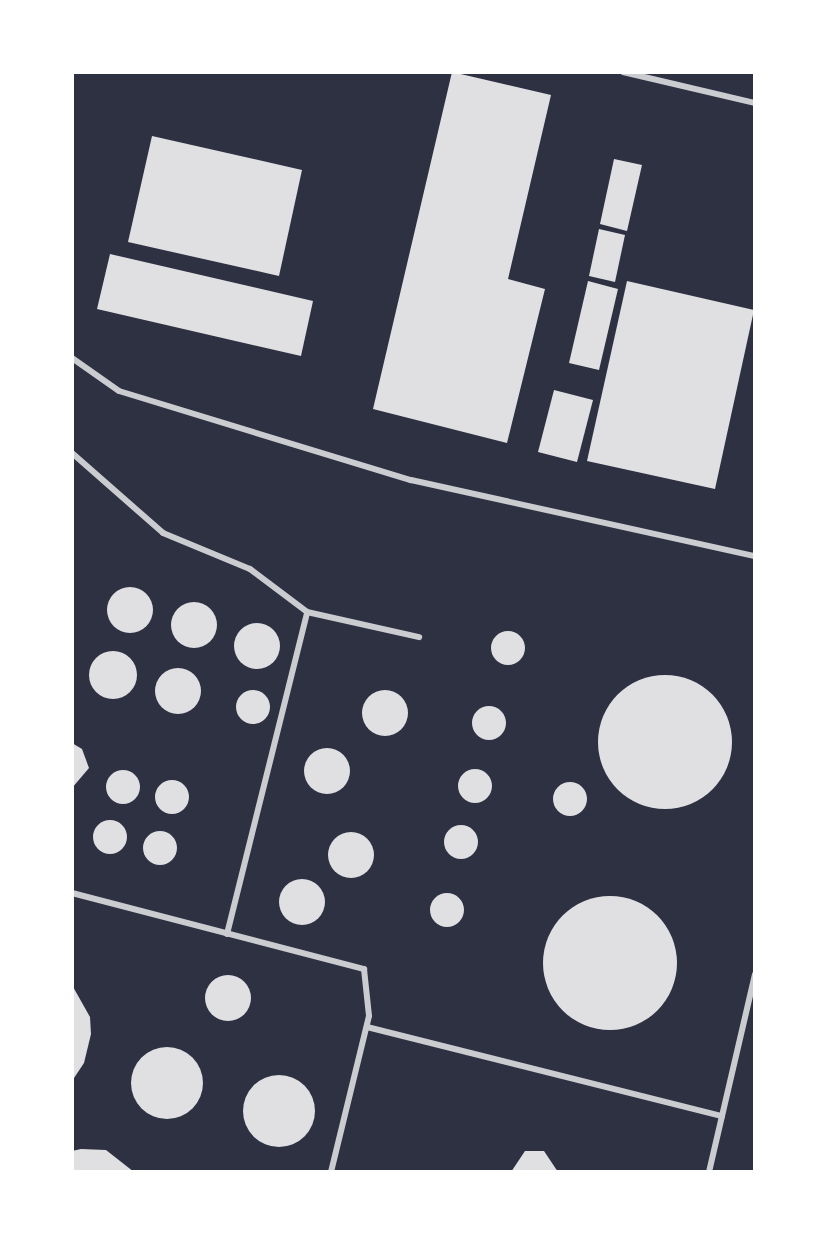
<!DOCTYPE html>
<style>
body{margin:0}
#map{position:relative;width:827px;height:1244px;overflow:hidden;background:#2d3142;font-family:Manrope,sans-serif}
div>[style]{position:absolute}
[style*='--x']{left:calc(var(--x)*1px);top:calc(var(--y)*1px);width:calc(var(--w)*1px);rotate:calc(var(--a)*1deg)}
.building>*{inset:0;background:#e0e0e3}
.round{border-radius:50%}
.service>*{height:6px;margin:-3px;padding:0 3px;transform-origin:3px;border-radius:3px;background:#caccd0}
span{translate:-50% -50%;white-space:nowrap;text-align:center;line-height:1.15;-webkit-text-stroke:8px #fff;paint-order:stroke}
.frame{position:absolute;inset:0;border:74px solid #fff;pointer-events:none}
</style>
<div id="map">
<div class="building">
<i style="clip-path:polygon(452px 72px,551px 95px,508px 279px,545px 289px,507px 443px,373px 409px)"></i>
<i style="clip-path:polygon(152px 136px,302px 170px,279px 276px,128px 242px)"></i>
<i style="clip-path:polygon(614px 159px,642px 165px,627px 231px,600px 224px)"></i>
<i style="clip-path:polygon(599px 229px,625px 235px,615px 282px,589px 276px)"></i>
<i style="clip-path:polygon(110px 254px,313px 301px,301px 356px,97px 309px)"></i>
<i style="clip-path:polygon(588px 281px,618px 289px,599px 370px,569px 363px)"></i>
<i style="clip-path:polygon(627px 281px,754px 310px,715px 489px,587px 461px)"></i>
<i style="clip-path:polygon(554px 390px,593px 400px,577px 462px,538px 452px)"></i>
<i class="round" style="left:107px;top:587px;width:46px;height:46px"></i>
<i class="round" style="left:171px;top:602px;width:46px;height:46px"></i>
<i class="round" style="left:234px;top:623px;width:46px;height:46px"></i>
<i class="round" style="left:491px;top:631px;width:34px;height:34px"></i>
<i class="round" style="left:89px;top:651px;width:48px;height:48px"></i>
<i class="round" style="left:155px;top:668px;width:46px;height:46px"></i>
<i class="round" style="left:598px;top:675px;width:134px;height:134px"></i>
<i class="round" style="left:362px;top:690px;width:46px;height:46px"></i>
<i class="round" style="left:236px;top:690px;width:34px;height:34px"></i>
<i class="round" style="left:472px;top:706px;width:34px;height:34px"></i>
<i style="clip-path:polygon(72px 743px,82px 749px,89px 768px,72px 788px)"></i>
<i class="round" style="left:304px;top:748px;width:46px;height:46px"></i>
<i class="round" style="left:458px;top:769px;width:34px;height:34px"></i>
<i class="round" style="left:106px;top:770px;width:34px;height:34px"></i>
<i class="round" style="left:155px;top:780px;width:34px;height:34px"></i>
<i class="round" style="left:553px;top:782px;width:34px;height:34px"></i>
<i class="round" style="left:93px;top:820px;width:34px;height:34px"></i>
<i class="round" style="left:444px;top:825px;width:34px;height:34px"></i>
<i class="round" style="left:143px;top:831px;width:34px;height:34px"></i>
<i class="round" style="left:328px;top:832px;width:46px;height:46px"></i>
<i class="round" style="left:279px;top:879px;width:46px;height:46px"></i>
<i class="round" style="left:430px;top:893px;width:34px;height:34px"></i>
<i class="round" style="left:543px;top:896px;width:134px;height:134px"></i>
<i class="round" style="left:205px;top:975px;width:46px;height:46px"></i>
<i style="clip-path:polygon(72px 985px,90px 1017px,91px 1034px,84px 1063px,72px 1081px)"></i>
<i class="round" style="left:131px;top:1047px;width:72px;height:72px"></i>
<i class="round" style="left:243px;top:1075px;width:72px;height:72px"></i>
<i style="clip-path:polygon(81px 1149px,106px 1150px,134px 1172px,72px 1172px,72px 1151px)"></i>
<i style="clip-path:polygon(525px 1151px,544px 1151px,558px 1172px,511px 1172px)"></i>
</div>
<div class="service">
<i style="--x:623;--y:72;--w:136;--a:13.2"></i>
<i style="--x:72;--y:358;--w:57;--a:35.1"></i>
<i style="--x:119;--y:391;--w:305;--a:17"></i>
<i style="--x:411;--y:480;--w:352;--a:12.5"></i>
<i style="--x:72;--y:453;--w:121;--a:41.3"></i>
<i style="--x:163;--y:533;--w:94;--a:22.5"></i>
<i style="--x:250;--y:569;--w:71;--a:37"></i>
<i style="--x:307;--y:612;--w:115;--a:12.6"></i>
<i style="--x:72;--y:893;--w:302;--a:14.6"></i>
<i style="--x:364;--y:969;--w:47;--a:83.9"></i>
<i style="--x:369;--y:1016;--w:161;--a:103.7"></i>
<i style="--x:227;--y:934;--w:332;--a:-76"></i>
<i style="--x:367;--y:1027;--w:366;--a:14.1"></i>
<i style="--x:709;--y:1172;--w:203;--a:-76.9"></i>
</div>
<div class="frame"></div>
</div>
